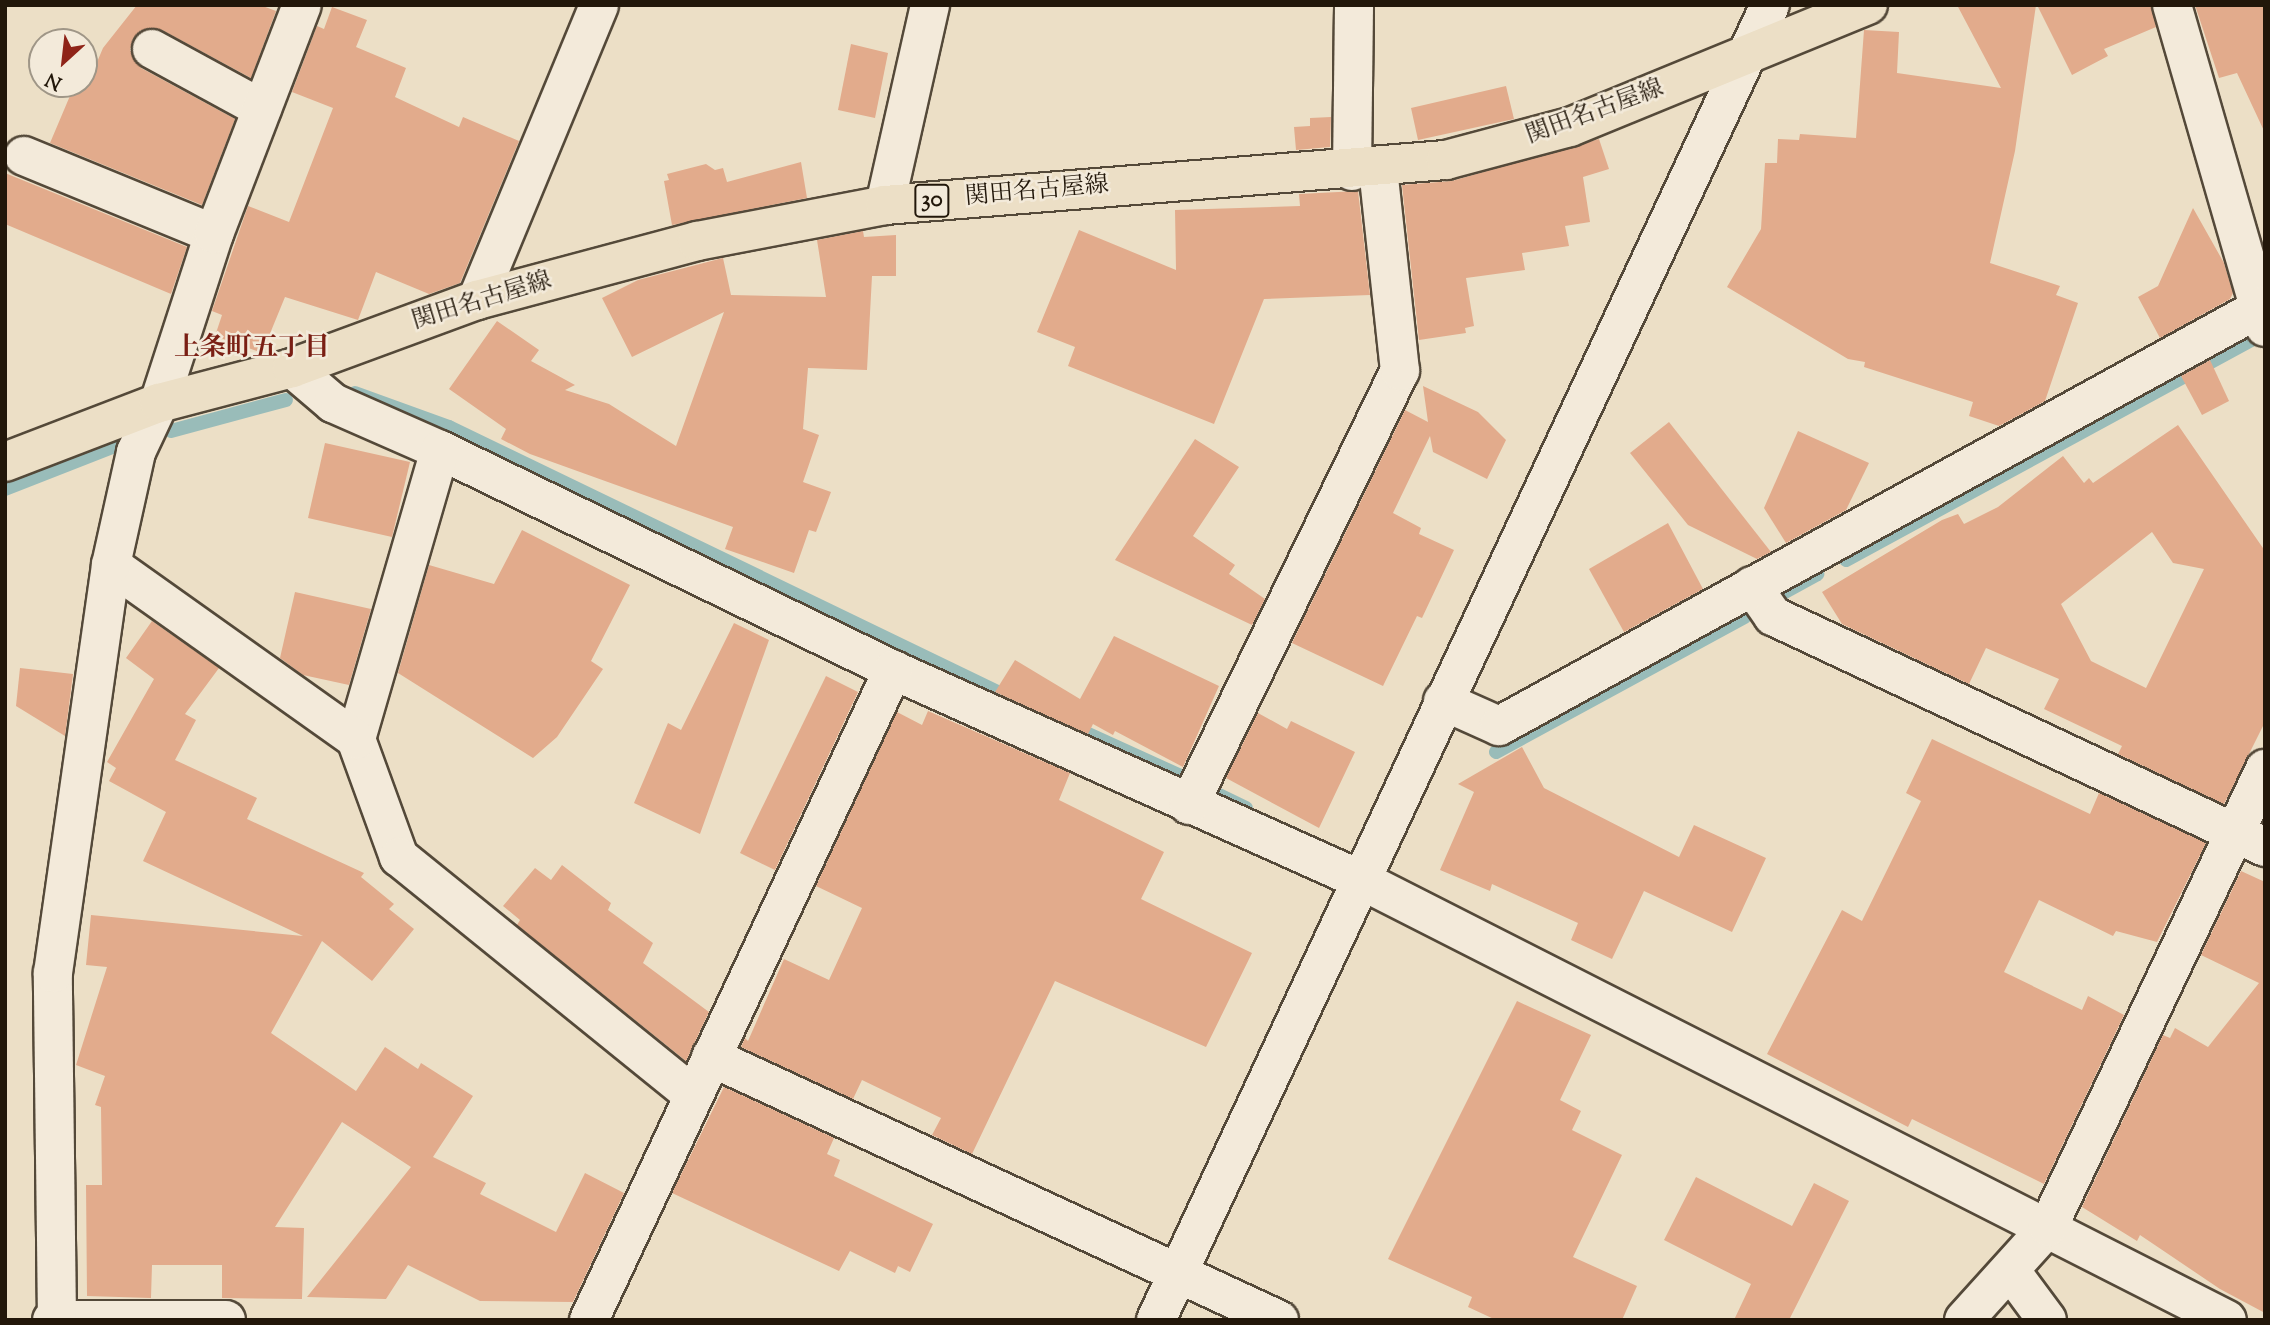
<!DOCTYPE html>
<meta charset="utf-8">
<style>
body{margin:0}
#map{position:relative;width:2270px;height:1325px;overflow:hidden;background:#ecdfc6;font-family:"Sorts Mill Goudy","Noto Serif JP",serif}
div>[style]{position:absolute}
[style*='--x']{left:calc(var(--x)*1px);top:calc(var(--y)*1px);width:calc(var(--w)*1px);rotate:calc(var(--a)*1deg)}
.stream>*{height:14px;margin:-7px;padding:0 7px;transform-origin:7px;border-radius:7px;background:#99bcb9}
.building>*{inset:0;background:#e2ab8c}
.roads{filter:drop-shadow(2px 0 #544939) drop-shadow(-2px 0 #544939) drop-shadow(0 2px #544939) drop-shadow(0 -2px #544939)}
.minor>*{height:38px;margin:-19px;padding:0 19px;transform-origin:19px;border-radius:19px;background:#f3eada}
.major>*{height:38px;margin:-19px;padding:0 19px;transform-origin:19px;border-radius:19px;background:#ecdfc6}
span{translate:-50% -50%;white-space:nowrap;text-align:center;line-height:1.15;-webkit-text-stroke:5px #f3eada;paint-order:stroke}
.shield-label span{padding:2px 5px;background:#f3eada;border:2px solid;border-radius:5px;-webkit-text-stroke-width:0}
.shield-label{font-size:23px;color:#22170a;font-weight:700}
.street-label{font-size:24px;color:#22170a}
.neighbourhood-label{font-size:26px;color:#7a1f14;font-weight:700}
.frame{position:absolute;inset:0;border:7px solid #22170a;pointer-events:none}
.north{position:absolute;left:28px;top:28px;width:70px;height:70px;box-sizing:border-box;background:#f3eada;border:2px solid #9f9687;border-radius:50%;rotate:207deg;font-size:19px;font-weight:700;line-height:28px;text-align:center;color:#22170a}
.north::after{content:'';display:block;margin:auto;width:24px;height:32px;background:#8f2418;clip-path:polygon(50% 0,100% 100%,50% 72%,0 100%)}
</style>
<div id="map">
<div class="stream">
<i style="--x:355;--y:393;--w:100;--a:19.9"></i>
<i style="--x:449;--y:427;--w:623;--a:25.78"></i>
<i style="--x:171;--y:431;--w:119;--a:-15.1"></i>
<i style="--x:5;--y:489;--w:120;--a:-21.4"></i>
<i style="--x:1846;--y:560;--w:463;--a:-28.5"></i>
<i style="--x:1785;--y:592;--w:37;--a:-29"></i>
<i style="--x:1073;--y:727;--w:135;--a:24.5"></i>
<i style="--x:1496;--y:752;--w:283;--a:-28.5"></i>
<i style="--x:1219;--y:795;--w:30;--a:26"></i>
</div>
<div class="building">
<i style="clip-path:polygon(137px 5px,260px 5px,276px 11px,251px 78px,162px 30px,141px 30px,133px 39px,130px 50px,141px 68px,235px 119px,202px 205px,50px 143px,75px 84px,89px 81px,103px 48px)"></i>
<i style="clip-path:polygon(1957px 5px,2036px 5px,2015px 151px,1990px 263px,2060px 286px,2056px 295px,2078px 303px,2045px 401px,1999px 426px,1969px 416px,1973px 402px,1864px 367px,1865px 362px,1848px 359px,1727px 287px,1761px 229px,1765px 163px,1777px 163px,1778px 139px,1799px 140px,1800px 134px,1856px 138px,1864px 30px,1899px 32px,1897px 73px,2001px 88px)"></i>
<i style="clip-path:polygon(2037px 5px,2151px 5px,2156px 27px,2104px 49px,2108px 56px,2072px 75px)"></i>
<i style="clip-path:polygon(2195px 5px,2265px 5px,2265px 133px,2237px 73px,2219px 78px)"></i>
<i style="clip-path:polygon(332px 7px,367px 20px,356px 47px,406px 68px,395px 97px,459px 127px,463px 117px,519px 141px,460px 283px,429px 294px,376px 272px,358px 320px,285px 297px,262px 353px,215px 336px,222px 315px,212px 311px,248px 206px,289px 222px,333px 108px,292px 92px,317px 26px,324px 29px)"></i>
<i style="clip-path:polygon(851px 44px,888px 53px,875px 118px,838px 110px)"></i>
<i style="clip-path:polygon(1506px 86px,1514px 119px,1418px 140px,1411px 108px)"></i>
<i style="clip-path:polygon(1331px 117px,1330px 147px,1296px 150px,1294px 127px,1310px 126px,1310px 118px)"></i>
<i style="clip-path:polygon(1599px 139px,1609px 169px,1583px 177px,1590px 222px,1565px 226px,1569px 246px,1522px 253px,1525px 270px,1466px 278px,1474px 326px,1465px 328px,1466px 333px,1419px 340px,1402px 185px,1452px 181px)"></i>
<i style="clip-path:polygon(801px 162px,807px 198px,672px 225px,664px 181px,669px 180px,667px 174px,706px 164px,715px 170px,723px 168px,727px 182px)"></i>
<i style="clip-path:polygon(5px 173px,187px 247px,171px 294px,5px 224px)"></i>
<i style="clip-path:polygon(1358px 191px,1370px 295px,1264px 299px,1214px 424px,1068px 366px,1075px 347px,1037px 332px,1079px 230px,1176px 270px,1175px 210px,1300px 206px,1299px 194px)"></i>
<i style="clip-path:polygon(2193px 208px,2224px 263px,2233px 293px,2230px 299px,2160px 338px,2138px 297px,2158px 286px)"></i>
<i style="clip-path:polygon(863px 231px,864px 237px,896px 235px,896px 276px,872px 276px,867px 370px,808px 368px,803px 429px,819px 435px,803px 482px,831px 492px,816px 532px,809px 530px,794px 573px,725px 549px,733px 527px,530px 454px,501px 439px,506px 429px,449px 389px,497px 321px,539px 350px,531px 361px,575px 385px,565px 390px,609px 404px,676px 446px,724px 312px,632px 357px,602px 298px,638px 280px,723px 258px,731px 295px,826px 297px,817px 240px)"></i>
<i style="clip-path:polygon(2210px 360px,2229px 401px,2202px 415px,2181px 376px)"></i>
<i style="clip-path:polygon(1423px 386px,1478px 412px,1506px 440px,1487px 479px,1433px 452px,1430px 436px,1393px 513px,1421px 528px,1419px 534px,1454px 550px,1422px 618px,1417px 616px,1383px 686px,1292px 643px,1405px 410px,1428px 422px)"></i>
<i style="clip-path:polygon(1669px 422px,1771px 552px,1757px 559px,1688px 525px,1630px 453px)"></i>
<i style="clip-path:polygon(evenodd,2178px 425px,2265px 551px,2265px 722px,2224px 804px,2118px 754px,2122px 746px,2044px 709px,2059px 679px,1986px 648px,1969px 684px,1842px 624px,1822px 592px,1942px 520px,1958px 514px,1964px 524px,1998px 507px,2063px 456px,2084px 483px,2089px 478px,2093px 483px,2178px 425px,2152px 532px,2173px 563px,2204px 569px,2146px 688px,2091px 661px,2061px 604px,2152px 532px)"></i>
<i style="clip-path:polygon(1798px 431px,1869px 463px,1846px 510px,1786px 543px,1764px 508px)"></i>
<i style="clip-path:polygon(1195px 439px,1239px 467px,1193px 536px,1235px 565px,1229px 574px,1265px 599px,1252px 625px,1115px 560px)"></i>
<i style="clip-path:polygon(325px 443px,410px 462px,392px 537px,308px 518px)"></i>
<i style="clip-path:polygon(1668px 523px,1703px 589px,1624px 632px,1589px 569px)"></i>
<i style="clip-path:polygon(522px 530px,630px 585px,591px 661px,603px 669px,557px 737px,533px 758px,398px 673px,429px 565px,494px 584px)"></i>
<i style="clip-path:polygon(295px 592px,371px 609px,349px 685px,303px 675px,280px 658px)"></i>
<i style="clip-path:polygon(152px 621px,219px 668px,185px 714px,196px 720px,175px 760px,257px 798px,247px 819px,364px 873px,361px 877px,394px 904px,389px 909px,414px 929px,372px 981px,322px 941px,271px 1033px,356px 1091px,385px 1047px,418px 1069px,421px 1063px,473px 1096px,433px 1157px,486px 1183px,480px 1194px,556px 1232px,585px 1173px,624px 1193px,573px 1302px,480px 1301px,408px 1265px,386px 1299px,307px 1297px,411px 1167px,342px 1122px,275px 1227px,304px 1228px,302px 1299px,222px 1298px,222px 1265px,152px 1265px,151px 1298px,87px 1296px,86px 1185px,102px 1185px,101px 1107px,95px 1105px,105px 1076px,76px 1065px,107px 967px,86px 965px,91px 915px,303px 936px,143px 861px,166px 812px,109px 781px,116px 768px,107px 762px,154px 679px,126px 658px)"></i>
<i style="clip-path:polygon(734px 623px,769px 640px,700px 834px,634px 803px,668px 723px,681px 730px)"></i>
<i style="clip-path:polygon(1114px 636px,1219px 686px,1183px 767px,1115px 731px,1113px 735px,1093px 724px,1088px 734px,995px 692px,1015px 660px,1080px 699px)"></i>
<i style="clip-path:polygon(20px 668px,73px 674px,65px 736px,16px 706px)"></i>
<i style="clip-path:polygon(826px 676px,858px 692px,775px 870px,740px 853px)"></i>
<i style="clip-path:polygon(928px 711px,1070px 773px,1059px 800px,1164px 852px,1141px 899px,1252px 953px,1206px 1047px,1055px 981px,972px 1154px,932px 1135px,941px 1118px,862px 1080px,853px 1099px,741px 1047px,745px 1038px,748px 1041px,784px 959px,829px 980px,862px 908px,816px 886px,897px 712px,922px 725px)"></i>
<i style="clip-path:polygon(1258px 713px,1287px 729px,1291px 721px,1355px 752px,1319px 828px,1226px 778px)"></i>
<i style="clip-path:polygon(1932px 739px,2090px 814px,2099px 793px,2206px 843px,2157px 942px,2116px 931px,2113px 936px,2039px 900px,2004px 972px,2082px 1010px,2088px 996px,2124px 1015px,2044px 1184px,1912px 1119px,1908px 1127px,1767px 1054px,1842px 910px,1862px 921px,1921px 801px,1906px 793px)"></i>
<i style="clip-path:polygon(1522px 747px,1544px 788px,1679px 857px,1694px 825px,1766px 858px,1732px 932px,1644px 891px,1612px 959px,1571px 940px,1578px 923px,1492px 884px,1490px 891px,1440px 870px,1474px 792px,1458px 784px)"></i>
<i style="clip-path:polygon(562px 865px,611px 903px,608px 910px,653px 943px,643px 963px,709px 1012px,686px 1061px,517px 925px,520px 920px,503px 906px,535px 868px,551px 880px)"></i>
<i style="clip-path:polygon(2241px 871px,2265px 882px,2265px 1313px,2220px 1289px,2140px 1235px,2137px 1241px,2082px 1207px,2163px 1035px,2170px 1038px,2175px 1028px,2208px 1047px,2259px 983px,2201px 955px)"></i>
<i style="clip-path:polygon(1517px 1001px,1591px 1035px,1560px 1100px,1581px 1111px,1572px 1130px,1622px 1155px,1573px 1257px,1637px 1286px,1622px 1320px,1496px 1320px,1468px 1307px,1472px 1297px,1388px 1259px)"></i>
<i style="clip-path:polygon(724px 1087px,834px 1138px,827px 1154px,840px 1160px,834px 1176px,933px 1224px,910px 1272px,898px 1266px,895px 1273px,850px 1251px,839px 1271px,672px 1193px)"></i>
<i style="clip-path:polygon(1696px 1177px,1792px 1226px,1814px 1183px,1849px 1201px,1789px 1320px,1734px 1320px,1751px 1284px,1664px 1240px)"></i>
</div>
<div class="roads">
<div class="minor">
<i style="--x:2172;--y:5;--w:335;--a:73.9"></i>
<i style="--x:152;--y:49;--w:125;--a:28.6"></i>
<i style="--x:24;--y:156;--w:205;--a:22.3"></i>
<i style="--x:1352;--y:171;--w:166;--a:-89.3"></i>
<i style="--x:885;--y:205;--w:205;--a:-77.3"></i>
<i style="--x:477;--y:300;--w:319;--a:-67.5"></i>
<i style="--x:292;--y:368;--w:54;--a:40.5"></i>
<i style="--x:333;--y:403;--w:117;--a:23.7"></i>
<i style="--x:440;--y:450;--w:504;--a:25.9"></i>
<i style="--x:893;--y:670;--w:513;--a:24.17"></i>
<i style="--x:1361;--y:880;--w:971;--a:26.93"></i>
<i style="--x:440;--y:450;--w:301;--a:106.2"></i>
<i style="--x:356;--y:739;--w:126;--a:70"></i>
<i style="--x:399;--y:857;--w:378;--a:39"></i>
<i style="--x:111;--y:565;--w:301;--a:35.4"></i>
<i style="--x:1752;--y:586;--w:37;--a:55"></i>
<i style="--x:1773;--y:616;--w:544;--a:25.15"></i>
<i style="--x:1443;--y:701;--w:61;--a:24.1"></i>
<i style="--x:1499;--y:726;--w:874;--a:-28.79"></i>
<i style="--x:1189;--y:805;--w:483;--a:-64.1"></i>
<i style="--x:1400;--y:371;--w:203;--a:-96.2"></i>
<i style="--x:711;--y:1057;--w:626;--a:24.85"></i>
<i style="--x:2010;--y:1270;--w:62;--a:53.5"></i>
<i style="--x:52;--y:1320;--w:174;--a:0"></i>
<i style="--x:57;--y:1320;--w:347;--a:-90.7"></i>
<i style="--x:53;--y:973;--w:412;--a:-81.9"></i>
<i style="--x:111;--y:565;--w:116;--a:-77.5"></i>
<i style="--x:136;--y:452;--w:54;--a:-64.9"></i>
<i style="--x:159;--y:403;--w:178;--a:-72"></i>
<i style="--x:214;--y:234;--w:245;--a:-69"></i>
<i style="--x:589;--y:1320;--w:718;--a:-64.93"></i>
<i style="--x:1156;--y:1320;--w:1451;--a:-64.97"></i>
<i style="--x:1964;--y:1320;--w:125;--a:-47.9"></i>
<i style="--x:2048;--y:1227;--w:507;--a:-64.65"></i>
</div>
<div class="major">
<i style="--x:5;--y:462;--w:165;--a:-21"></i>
<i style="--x:159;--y:403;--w:138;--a:-14.7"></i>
<i style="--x:292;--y:368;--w:197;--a:-20.2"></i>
<i style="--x:477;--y:300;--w:228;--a:-15"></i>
<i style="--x:697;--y:241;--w:191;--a:-10.8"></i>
<i style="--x:885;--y:205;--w:563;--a:-4.59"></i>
<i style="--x:1446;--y:160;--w:128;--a:-14.9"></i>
<i style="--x:1570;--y:127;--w:322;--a:-22.3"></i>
</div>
</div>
<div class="shield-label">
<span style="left:932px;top:201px">30</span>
</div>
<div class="street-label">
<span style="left:1595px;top:113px;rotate:-20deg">関田名古屋線</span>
<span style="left:1037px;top:192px;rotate:-5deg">関田名古屋線</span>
<span style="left:482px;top:302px;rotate:-17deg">関田名古屋線</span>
</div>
<div class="neighbourhood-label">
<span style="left:252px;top:349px">上条町五丁目</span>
</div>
<div class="frame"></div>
<div class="north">N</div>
</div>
